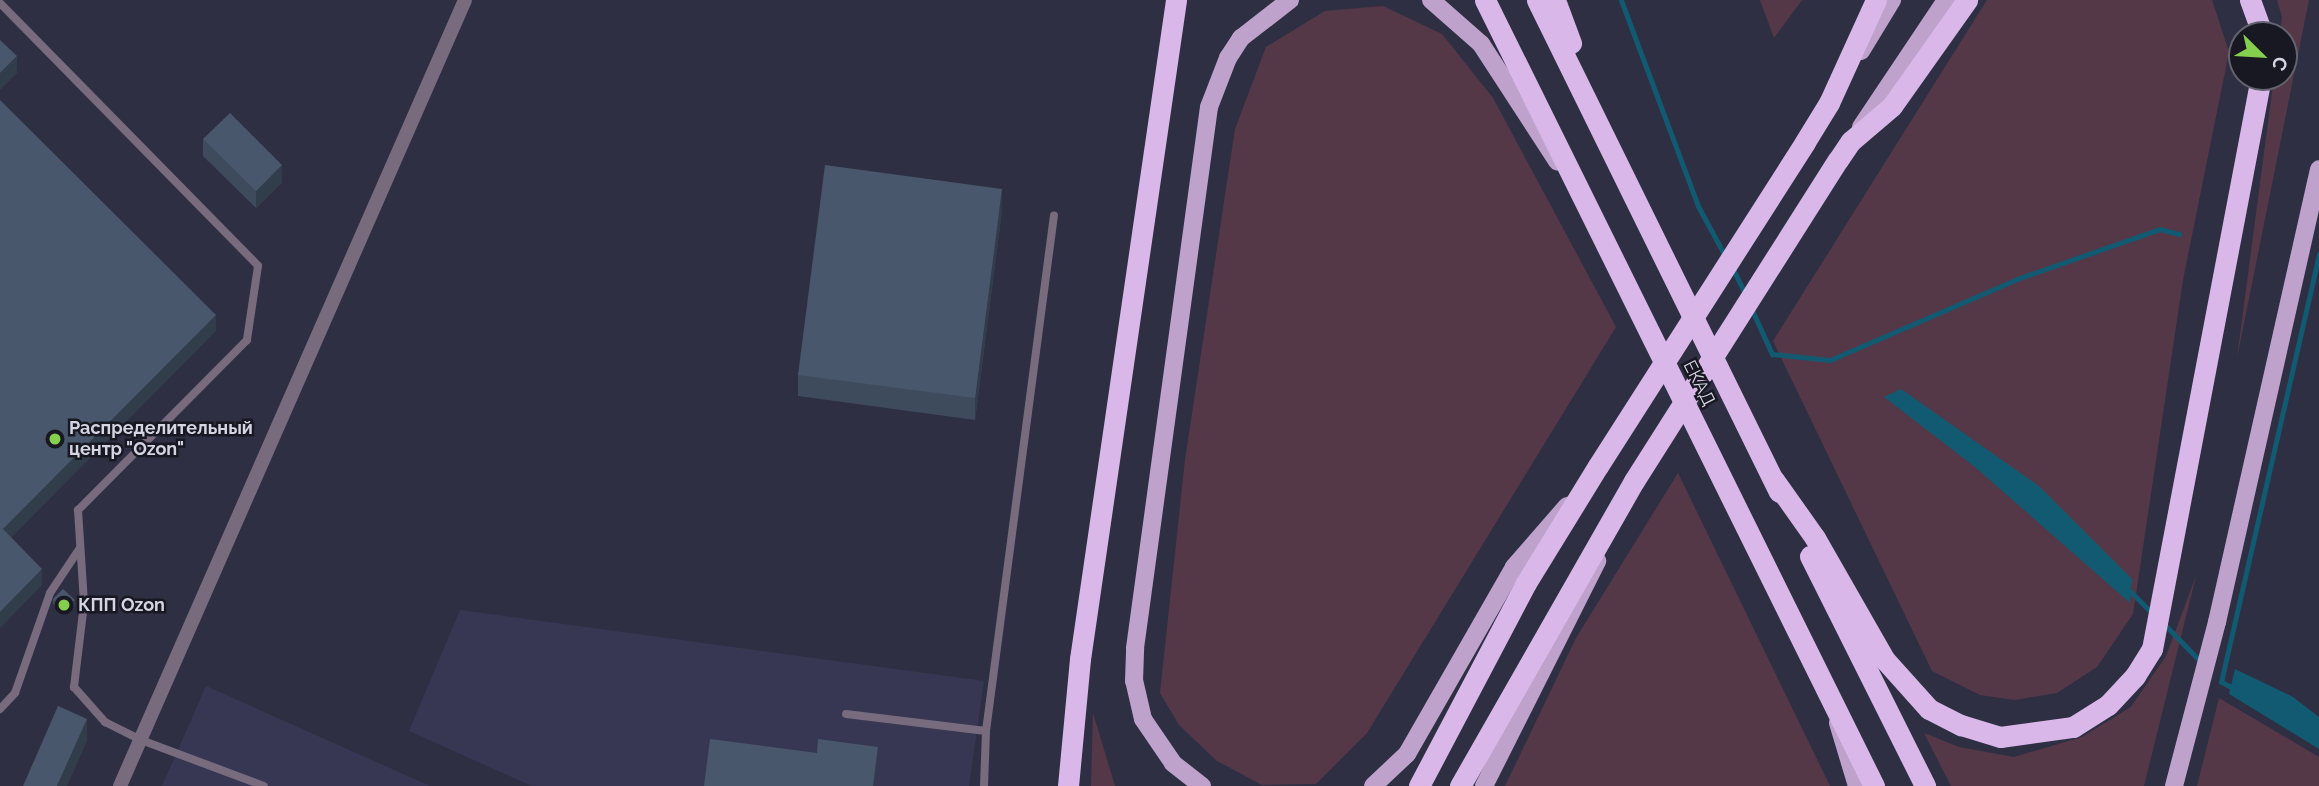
<!DOCTYPE html>
<meta charset="utf-8">
<style>
body{margin:0}
#map{position:relative;width:2319px;height:786px;overflow:hidden;background:#2f2f44;font-family:Raleway,sans-serif}
div>[style]{position:absolute}
[style*='--x']{left:calc(var(--x)*1px);top:calc(var(--y)*1px);width:calc(var(--w)*1px);rotate:calc(var(--a)*1deg)}
.built>*{inset:0;background:#383753}
.green>*{inset:0;background:#553848}
.water>*{inset:0;background:#115a71}
.stream>*{height:5px;margin:-2.5px;padding:0 2.5px;transform-origin:2.5px;border-radius:2.5px;background:#115a71}
.lane>*{height:8px;margin:-4px;padding:0 4px;transform-origin:4px;border-radius:4px;background:#786b7e}
.street>*{height:14px;margin:-7px;padding:0 7px;transform-origin:7px;border-radius:7px;background:#786b7e}
.primary>*{height:18px;margin:-9px;padding:0 9px;transform-origin:9px;border-radius:9px;background:#bea2cb}
.highway>*{height:21px;margin:-10.5px;padding:0 10.5px;transform-origin:10.5px;border-radius:10.5px;background:#d9b8e9}
.highway-bridge>*{height:21px;margin:-10.5px;padding:0 10.5px;transform-origin:10.5px;border-radius:10.5px;background:#d9b8e9}
.wall>*{inset:0;background:#3e4b5c}
.shaded-wall>*{inset:0;background:#323d4b}
.building>*{inset:0;background:#48576b}
.dots>*{width:19px;height:19px;translate:-50% -50%;box-sizing:border-box;border:4px solid #181822;border-radius:50%}
span{translate:-50% -50%;white-space:nowrap;text-align:center;line-height:1.15;-webkit-text-stroke:5px #181822;paint-order:stroke}
.street-label{font-size:18px;color:#d4d4e2}
.poi-label{font-size:18px;color:#d4d4e2;font-weight:700}
.left{translate:0 -50%;text-align:left}
.north{position:absolute;left:2228px;top:21px;width:70px;height:70px;box-sizing:border-box;background:#181822;border:2px solid #63636f;border-radius:50%;rotate:114deg;font-size:19px;font-weight:700;line-height:28px;text-align:center;color:#d4d4e2}
.north::after{content:'';display:block;margin:auto;width:24px;height:32px;background:#84cf4d;clip-path:polygon(50% 0,100% 100%,50% 72%,0 100%)}
</style>
<div id="map">
<div class="built">
<i style="clip-path:polygon(460px 610px,984px 681px,969px 786px,532px 786px,409px 731px)"></i>
<i style="clip-path:polygon(206px 686px,430px 786px,162px 786px)"></i>
</div>
<div class="green">
<i style="clip-path:polygon(1760px 0,1802px 0,1774px 38px)"></i>
<i style="clip-path:polygon(1987px 0,2212px 0,2229px 52px,2183px 280px,2133px 614px,2097px 667px,2057px 693px,2014px 700px,1980px 695px,1932px 671px,1773px 341px)"></i>
<i style="clip-path:polygon(2277px 0,2309px 0,2237px 358px,2274px 77px,2284px 77px,2284px 35px,2280px 35px,2282px 17px)"></i>
<i style="clip-path:polygon(1383px 6px,1442px 34px,1493px 98px,1616px 327px,1367px 733px,1316px 784px,1262px 785px,1217px 761px,1179px 725px,1160px 693px,1185px 460px,1235px 129px,1266px 47px,1325px 11px)"></i>
<i style="clip-path:polygon(1678px 473px,1830px 786px,1505px 786px,1576px 638px)"></i>
<i style="clip-path:polygon(2196px 576px,2144px 786px,1951px 786px,1924px 733px,1959px 747px,2014px 757px,2082px 737px,2131px 707px,2166px 656px)"></i>
<i style="clip-path:polygon(2219px 698px,2319px 757px,2319px 786px,2197px 786px)"></i>
<i style="clip-path:polygon(1093px 713px,1115px 786px,1091px 786px)"></i>
</div>
<div class="water">
<i style="clip-path:polygon(1901px 389px,2039px 486px,2132px 579px,2130px 603px,1975px 467px,1884px 397px)"></i>
<i style="clip-path:polygon(2235px 669px,2293px 697px,2319px 717px,2319px 749px,2229px 694px)"></i>
</div>
<div class="stream">
<i style="--x:1621;--y:0;--w:220;--a:69.5"></i>
<i style="--x:1698;--y:206;--w:57;--a:61.6"></i>
<i style="--x:1732;--y:267;--w:32;--a:64"></i>
<i style="--x:1751;--y:308;--w:51;--a:65.5"></i>
<i style="--x:1772;--y:354;--w:58;--a:5.9"></i>
<i style="--x:1830;--y:360;--w:204;--a:-23.4"></i>
<i style="--x:2017;--y:279;--w:151;--a:-19.3"></i>
<i style="--x:2160;--y:229;--w:20;--a:15"></i>
<i style="--x:2131;--y:592;--w:30;--a:45"></i>
<i style="--x:2164;--y:624;--w:53;--a:45.8"></i>
<i style="--x:2237;--y:690;--w:18;--a:-153"></i>
<i style="--x:2221;--y:682;--w:439;--a:-77.1"></i>
</div>
<div class="lane">
<i style="--x:0;--y:3;--w:368;--a:45.5"></i>
<i style="--x:258;--y:266;--w:75;--a:98.5"></i>
<i style="--x:247;--y:340;--w:240;--a:134.8"></i>
<i style="--x:78;--y:510;--w:94;--a:86.3"></i>
<i style="--x:84;--y:604;--w:84;--a:96.9"></i>
<i style="--x:74;--y:687;--w:47;--a:48.5"></i>
<i style="--x:105;--y:722;--w:40;--a:26.6"></i>
<i style="--x:141;--y:740;--w:131;--a:20.5"></i>
<i style="--x:0;--y:709;--w:22;--a:-47"></i>
<i style="--x:15;--y:693;--w:106;--a:-70.7"></i>
<i style="--x:50;--y:593;--w:54;--a:-56.3"></i>
<i style="--x:846;--y:714;--w:141;--a:6.9"></i>
<i style="--x:984;--y:786;--w:55;--a:-87.9"></i>
<i style="--x:986;--y:731;--w:520;--a:-82.49"></i>
</div>
<div class="street">
<i style="--x:120;--y:786;--w:858;--a:-66.3"></i>
</div>
<div class="primary">
<i style="--x:1431;--y:0;--w:67;--a:41.3"></i>
<i style="--x:1481;--y:44;--w:140;--a:57"></i>
<i style="--x:1861;--y:51;--w:60;--a:-58.7"></i>
<i style="--x:1861;--y:127;--w:153;--a:-56.2"></i>
<i style="--x:1838;--y:723;--w:66;--a:73.2"></i>
<i style="--x:1202;--y:786;--w:37;--a:-142"></i>
<i style="--x:1173;--y:763;--w:53;--a:-124.3"></i>
<i style="--x:1143;--y:719;--w:39;--a:-103"></i>
<i style="--x:1134;--y:681;--w:33;--a:-88"></i>
<i style="--x:1135;--y:648;--w:546;--a:-82.21"></i>
<i style="--x:1209;--y:107;--w:53;--a:-68.8"></i>
<i style="--x:1228;--y:58;--w:24;--a:-57"></i>
<i style="--x:1241;--y:38;--w:62;--a:-37.8"></i>
<i style="--x:1373;--y:786;--w:47;--a:-43.3"></i>
<i style="--x:1407;--y:754;--w:215;--a:-60.2"></i>
<i style="--x:1514;--y:567;--w:81;--a:-49"></i>
<i style="--x:1484;--y:786;--w:252;--a:-63.3"></i>
<i style="--x:2174;--y:786;--w:170;--a:-75.3"></i>
<i style="--x:2217;--y:622;--w:464;--a:-77.3"></i>
</div>
<div class="highway">
<i style="--x:1485;--y:0;--w:877;--a:63.67"></i>
<i style="--x:1537;--y:0;--w:548;--a:63.81"></i>
<i style="--x:1555;--y:0;--w:46;--a:69.6"></i>
<i style="--x:2250;--y:0;--w:37;--a:70"></i>
<i style="--x:1805;--y:142;--w:46;--a:-58.4"></i>
<i style="--x:1829;--y:103;--w:113;--a:-65.5"></i>
<i style="--x:1838;--y:160;--w:23;--a:-56"></i>
<i style="--x:1851;--y:141;--w:54;--a:-40.5"></i>
<i style="--x:1892;--y:106;--w:130;--a:-54.7"></i>
<i style="--x:1774;--y:480;--w:71;--a:54.7"></i>
<i style="--x:1815;--y:538;--w:141;--a:60.2"></i>
<i style="--x:1885;--y:660;--w:66;--a:48.1"></i>
<i style="--x:1929;--y:709;--w:36;--a:27"></i>
<i style="--x:1961;--y:725;--w:41;--a:17.1"></i>
<i style="--x:2000;--y:737;--w:74;--a:-7.8"></i>
<i style="--x:2073;--y:727;--w:41;--a:-32.2"></i>
<i style="--x:2108;--y:705;--w:40;--a:-47"></i>
<i style="--x:2135;--y:676;--w:32;--a:-58"></i>
<i style="--x:2152;--y:649;--w:582;--a:-79.21"></i>
<i style="--x:1810;--y:556;--w:257;--a:63.4"></i>
<i style="--x:1068;--y:786;--w:128;--a:-84.6"></i>
<i style="--x:1080;--y:659;--w:666;--a:-81.71"></i>
<i style="--x:1419;--y:786;--w:229;--a:-62.2"></i>
<i style="--x:1526;--y:583;--w:137;--a:-58.4"></i>
<i style="--x:1460;--y:786;--w:351;--a:-60.3"></i>
</div>
<div class="highway-bridge">
<i style="--x:1598;--y:466;--w:384;--a:-57.4"></i>
<i style="--x:1634;--y:481;--w:380;--a:-57.6"></i>
</div>
<div class="wall">
<i style="clip-path:polygon(203px 139px,282px 182px,256px 208px,203px 156px)"></i>
<i style="clip-path:polygon(1002px 210px,975px 420px,798px 396px,798px 375px)"></i>
<i style="clip-path:polygon(53px 599px,75px 605px,64px 615px,53px 604px)"></i>
</div>
<div class="shaded-wall">
<i style="clip-path:polygon(17px 56px,17px 73px,0 90px,0 73px)"></i>
<i style="clip-path:polygon(282px 165px,282px 182px,256px 208px,256px 191px)"></i>
<i style="clip-path:polygon(1002px 189px,1002px 210px,975px 420px,975px 398px)"></i>
<i style="clip-path:polygon(216px 315px,216px 331px,3px 546px,3px 529px)"></i>
<i style="clip-path:polygon(42px 569px,42px 585px,0 628px,0 612px)"></i>
<i style="clip-path:polygon(75px 600px,75px 605px,64px 615px,64px 610px)"></i>
<i style="clip-path:polygon(87px 719px,87px 741px,67px 786px,57px 786px)"></i>
<i style="clip-path:polygon(878px 747px,878px 764px,875px 786px,873px 786px)"></i>
</div>
<div class="building">
<i style="clip-path:polygon(0 40px,17px 56px,0 73px)"></i>
<i style="clip-path:polygon(0 100px,216px 315px,3px 529px,42px 569px,0 612px)"></i>
<i style="clip-path:polygon(230px 113px,282px 165px,256px 191px,203px 139px)"></i>
<i style="clip-path:polygon(825px 165px,1002px 189px,975px 398px,798px 375px)"></i>
<i style="clip-path:polygon(63px 589px,75px 600px,64px 610px,53px 599px)"></i>
<i style="clip-path:polygon(58px 706px,87px 719px,57px 786px,23px 786px)"></i>
<i style="clip-path:polygon(710px 739px,817px 753px,818px 739px,878px 747px,873px 786px,704px 786px)"></i>
</div>
<div class="dots">
<i style="left:55px;top:439px;background:#84cf4d"></i>
<i style="left:64px;top:605px;background:#84cf4d"></i>
</div>
<div class="street-label">
<span style="left:1699px;top:383px;rotate:63deg">ЕКАД</span>
</div>
<div class="poi-label">
<span class="left" style="left:69px;top:439px">Распределительный<br>центр "Ozon"</span>
<span class="left" style="left:78px;top:605px">КПП Ozon</span>
</div>
<div class="north">С</div>
</div>
